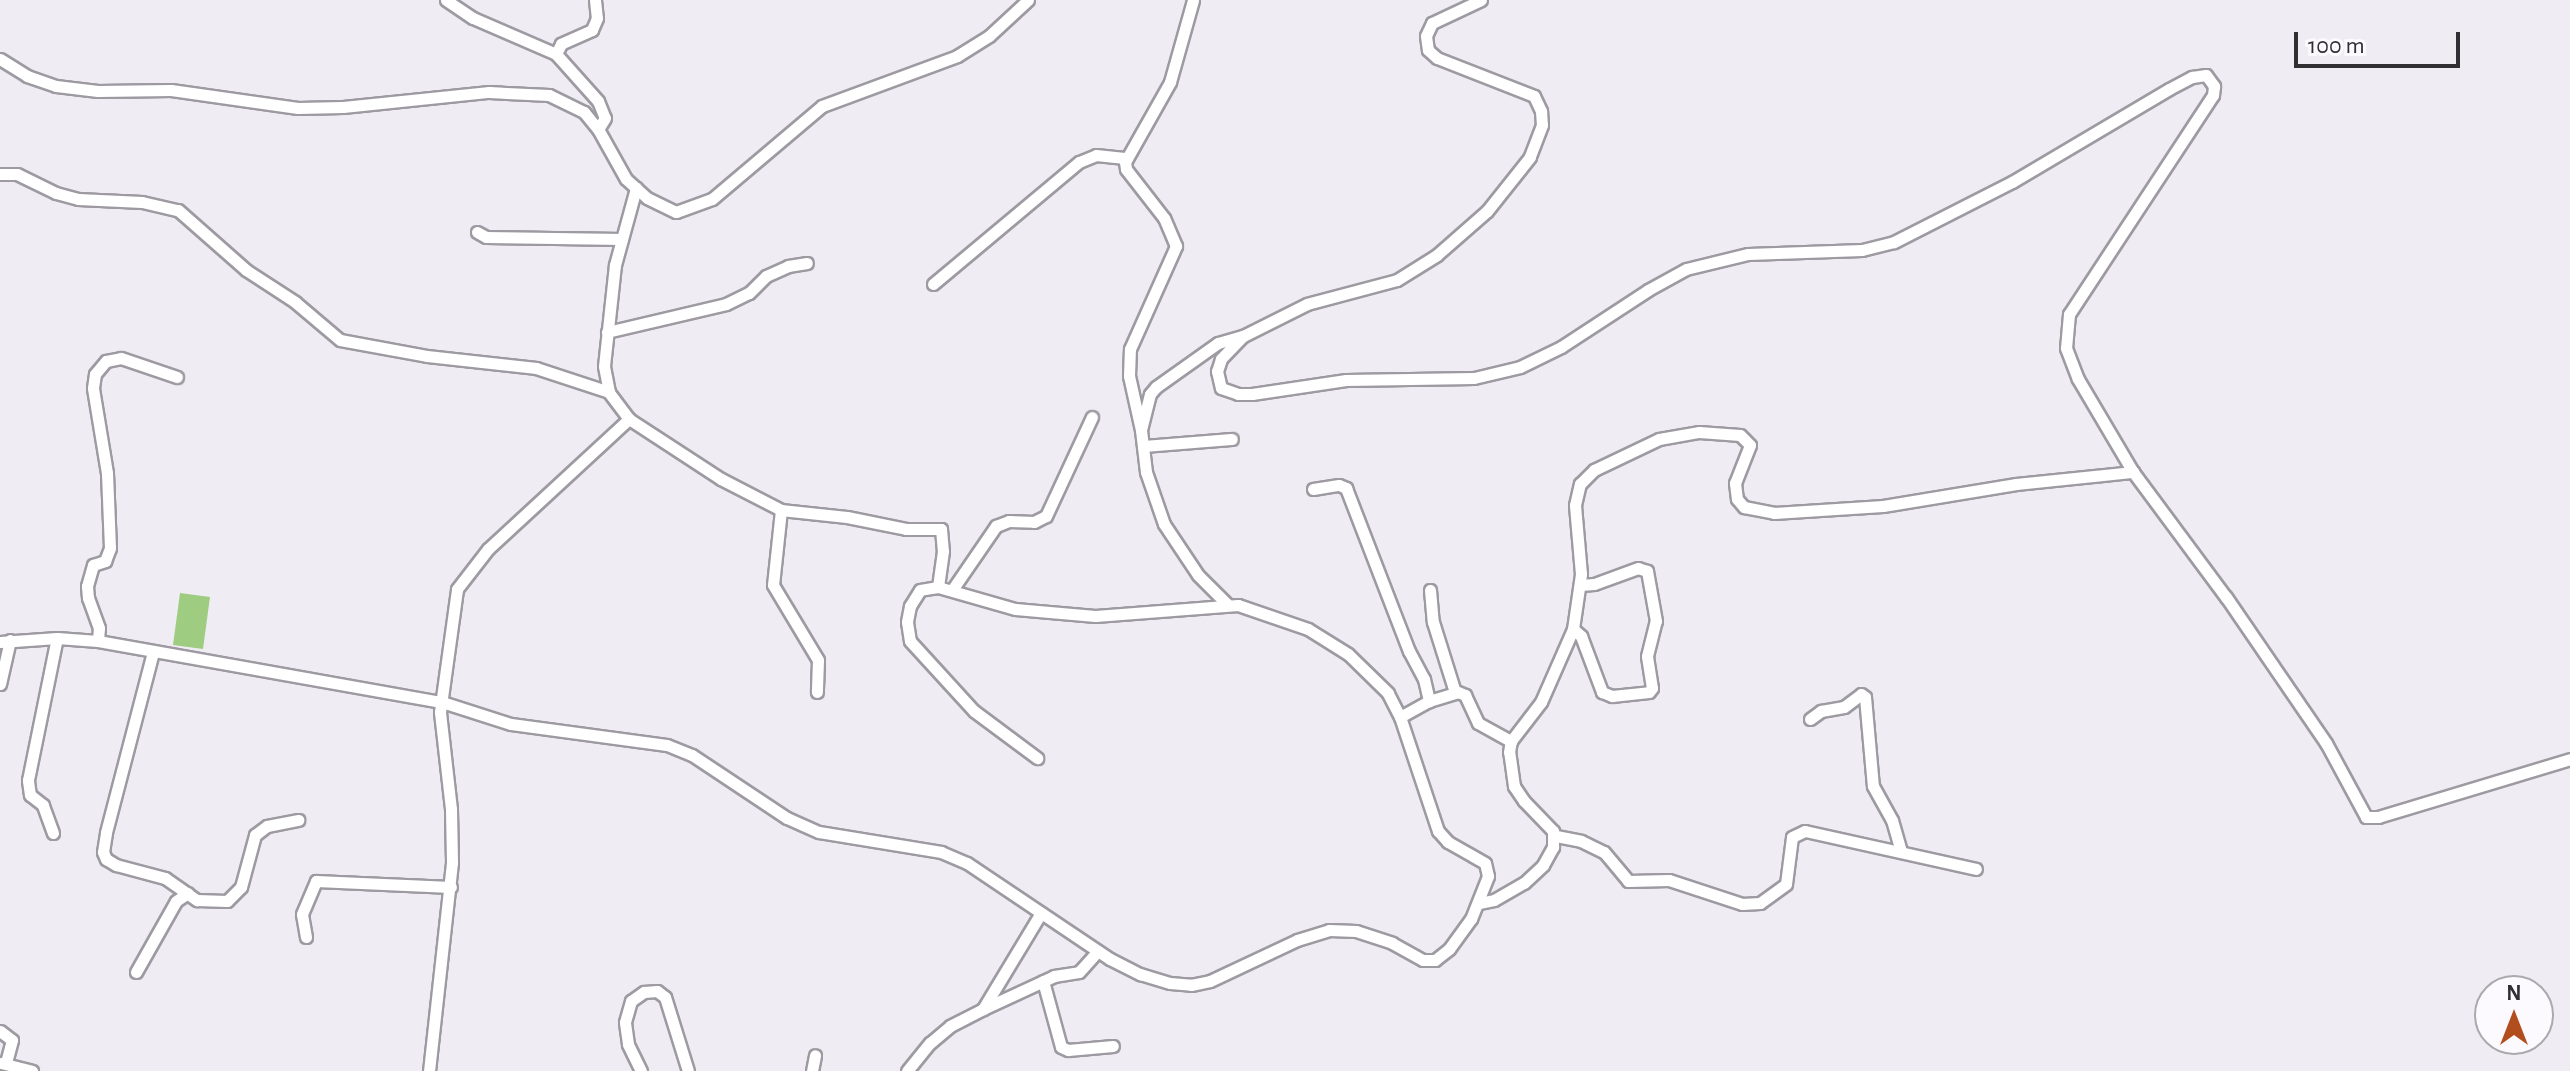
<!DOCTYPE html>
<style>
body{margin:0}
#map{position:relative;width:2570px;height:1071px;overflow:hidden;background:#f0ecf4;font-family:"Alegreya Sans",sans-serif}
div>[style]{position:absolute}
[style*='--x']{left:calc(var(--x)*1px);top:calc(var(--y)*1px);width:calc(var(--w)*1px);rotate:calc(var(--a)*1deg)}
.green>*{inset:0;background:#9ecc81}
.roads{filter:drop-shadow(2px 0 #9e9aa2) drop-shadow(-2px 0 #9e9aa2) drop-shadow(0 2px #9e9aa2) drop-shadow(0 -2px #9e9aa2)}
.minor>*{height:11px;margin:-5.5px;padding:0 5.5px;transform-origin:5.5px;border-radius:5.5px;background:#fff}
span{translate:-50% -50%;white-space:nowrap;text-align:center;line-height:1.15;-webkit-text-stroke:7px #fdfaff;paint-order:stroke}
.north{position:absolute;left:2474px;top:975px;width:80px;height:80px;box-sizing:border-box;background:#fdfaff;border:2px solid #aba9ad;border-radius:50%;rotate:0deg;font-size:22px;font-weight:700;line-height:32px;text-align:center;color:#312f32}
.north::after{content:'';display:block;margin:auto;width:28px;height:36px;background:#b24d1e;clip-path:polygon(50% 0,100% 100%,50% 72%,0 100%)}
.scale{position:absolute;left:2294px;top:32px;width:166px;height:36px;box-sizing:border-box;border:4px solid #312f32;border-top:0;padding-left:10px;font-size:24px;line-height:28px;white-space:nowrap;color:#312f32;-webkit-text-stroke:6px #fdfaff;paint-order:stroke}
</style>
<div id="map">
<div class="green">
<i style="clip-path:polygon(180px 593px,210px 597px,203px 649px,173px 645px)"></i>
</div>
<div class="roads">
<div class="minor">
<i style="--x:446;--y:0;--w:32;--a:34"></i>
<i style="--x:473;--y:18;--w:90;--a:23.4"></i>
<i style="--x:595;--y:0;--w:18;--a:84"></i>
<i style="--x:597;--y:18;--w:13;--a:113"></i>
<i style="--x:592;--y:30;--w:34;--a:156"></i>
<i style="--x:561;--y:44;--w:11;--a:117"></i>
<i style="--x:556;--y:54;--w:63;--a:48.2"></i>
<i style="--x:598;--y:101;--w:18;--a:68"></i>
<i style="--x:605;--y:118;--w:13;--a:122"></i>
<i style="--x:1481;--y:0;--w:54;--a:154.9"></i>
<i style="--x:1432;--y:23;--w:14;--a:115"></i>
<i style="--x:1426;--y:36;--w:14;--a:82"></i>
<i style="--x:1428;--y:50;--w:12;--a:42"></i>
<i style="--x:1437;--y:58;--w:104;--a:21.4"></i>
<i style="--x:1534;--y:96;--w:17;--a:65"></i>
<i style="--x:1541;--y:111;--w:14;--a:86"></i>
<i style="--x:1542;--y:125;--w:34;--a:111"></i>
<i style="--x:1530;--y:157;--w:69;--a:128.5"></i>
<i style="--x:1487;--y:211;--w:67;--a:138.7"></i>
<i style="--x:1437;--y:255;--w:47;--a:148"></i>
<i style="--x:1397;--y:280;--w:93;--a:165.1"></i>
<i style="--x:1307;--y:304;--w:72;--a:153.4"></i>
<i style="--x:1243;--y:336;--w:32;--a:134"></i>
<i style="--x:1221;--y:359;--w:13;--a:108"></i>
<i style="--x:1217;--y:371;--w:17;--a:77"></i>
<i style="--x:1221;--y:388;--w:18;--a:19"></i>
<i style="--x:1238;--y:394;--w:14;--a:0"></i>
<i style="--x:1252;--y:394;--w:95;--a:-8.5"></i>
<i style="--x:1346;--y:380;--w:128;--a:-0.9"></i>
<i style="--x:1474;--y:378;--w:47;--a:-13.4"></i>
<i style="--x:1520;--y:367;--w:46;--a:-26"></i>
<i style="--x:1561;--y:347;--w:104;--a:-33.2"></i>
<i style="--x:1648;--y:290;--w:43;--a:-28.9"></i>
<i style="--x:1686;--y:269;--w:64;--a:-13.6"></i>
<i style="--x:1748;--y:254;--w:114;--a:-2"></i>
<i style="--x:1862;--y:250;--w:33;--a:-14"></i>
<i style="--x:1894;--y:242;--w:132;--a:-27"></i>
<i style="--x:2012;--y:182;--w:182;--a:-30.6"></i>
<i style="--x:2169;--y:89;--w:26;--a:-28"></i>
<i style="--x:2192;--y:77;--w:14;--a:-8"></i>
<i style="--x:2206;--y:75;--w:14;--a:54"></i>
<i style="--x:2214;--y:86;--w:9;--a:96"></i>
<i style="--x:2213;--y:95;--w:262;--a:123.3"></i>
<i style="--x:2069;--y:314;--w:34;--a:95"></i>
<i style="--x:2066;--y:348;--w:33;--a:69"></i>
<i style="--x:2078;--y:379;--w:108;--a:59.4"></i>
<i style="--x:2133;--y:472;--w:156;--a:53.4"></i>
<i style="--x:2226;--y:597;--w:177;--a:55.6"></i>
<i style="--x:2326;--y:743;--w:84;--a:61.6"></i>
<i style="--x:2366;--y:817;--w:12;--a:0"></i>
<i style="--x:2378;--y:817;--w:201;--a:-16.8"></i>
<i style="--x:0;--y:59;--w:32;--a:32"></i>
<i style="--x:27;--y:76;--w:31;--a:19"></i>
<i style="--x:56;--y:86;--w:42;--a:6.8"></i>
<i style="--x:98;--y:91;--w:73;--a:-0.8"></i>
<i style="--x:171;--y:90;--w:128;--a:8.1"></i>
<i style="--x:298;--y:108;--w:45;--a:-1.3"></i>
<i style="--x:343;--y:107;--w:147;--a:-5.9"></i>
<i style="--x:489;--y:92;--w:60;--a:2.9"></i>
<i style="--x:549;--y:95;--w:39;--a:26"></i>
<i style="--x:584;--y:112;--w:22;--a:51"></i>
<i style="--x:598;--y:129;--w:57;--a:60.8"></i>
<i style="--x:626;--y:179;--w:28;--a:42"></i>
<i style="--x:647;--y:198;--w:32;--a:26"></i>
<i style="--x:676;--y:212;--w:38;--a:-20"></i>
<i style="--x:712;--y:199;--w:144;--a:-40.2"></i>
<i style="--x:822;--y:106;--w:144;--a:-20.3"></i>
<i style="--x:957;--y:56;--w:38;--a:-32"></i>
<i style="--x:989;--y:36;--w:53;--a:-42.7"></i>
<i style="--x:0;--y:174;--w:17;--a:0"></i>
<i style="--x:17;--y:174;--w:43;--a:26"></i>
<i style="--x:56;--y:193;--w:23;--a:15"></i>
<i style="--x:78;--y:199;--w:64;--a:2.7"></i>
<i style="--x:142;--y:202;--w:37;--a:13"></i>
<i style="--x:178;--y:210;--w:91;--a:41.4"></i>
<i style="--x:246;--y:270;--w:59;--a:33.1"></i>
<i style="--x:295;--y:302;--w:59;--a:40.2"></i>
<i style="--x:340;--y:340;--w:88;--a:10.4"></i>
<i style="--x:427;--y:356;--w:110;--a:6.3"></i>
<i style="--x:536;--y:368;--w:77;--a:18.2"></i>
<i style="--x:477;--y:232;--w:10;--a:29"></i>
<i style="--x:486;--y:237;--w:136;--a:0.8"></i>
<i style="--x:933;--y:284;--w:190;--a:-39.9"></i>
<i style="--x:1079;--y:162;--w:18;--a:-22"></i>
<i style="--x:1096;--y:155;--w:31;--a:6"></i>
<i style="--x:607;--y:332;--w:122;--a:-13.2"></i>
<i style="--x:726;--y:304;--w:25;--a:-26"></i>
<i style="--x:749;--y:293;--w:24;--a:-45"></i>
<i style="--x:766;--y:276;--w:24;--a:-24"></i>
<i style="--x:788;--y:266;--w:19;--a:-9"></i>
<i style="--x:629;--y:419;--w:34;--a:-127"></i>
<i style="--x:609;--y:392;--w:26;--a:-101"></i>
<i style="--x:604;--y:366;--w:102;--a:-83.8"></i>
<i style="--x:615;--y:265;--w:80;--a:-74.7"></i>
<i style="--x:1141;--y:430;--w:55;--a:-102.5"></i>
<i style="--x:1129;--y:376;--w:27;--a:-88"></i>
<i style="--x:1130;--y:349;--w:113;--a:-65.9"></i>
<i style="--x:1176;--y:246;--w:30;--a:-113"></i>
<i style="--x:1164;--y:218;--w:62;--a:-127.8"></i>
<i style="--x:1126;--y:169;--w:7;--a:-98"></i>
<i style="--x:1125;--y:162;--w:92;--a:-60.6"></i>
<i style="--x:1170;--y:82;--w:85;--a:-74.3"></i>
<i style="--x:1143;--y:446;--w:89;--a:-4.5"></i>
<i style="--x:1313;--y:489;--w:26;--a:-9"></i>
<i style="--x:1339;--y:485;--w:8;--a:23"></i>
<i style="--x:1346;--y:488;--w:175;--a:68.9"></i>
<i style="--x:1409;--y:651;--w:32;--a:62"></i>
<i style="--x:1424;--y:679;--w:23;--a:77"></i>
<i style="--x:781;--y:510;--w:75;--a:96.1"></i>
<i style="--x:773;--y:585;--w:87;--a:59"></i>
<i style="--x:818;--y:660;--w:32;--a:92"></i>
<i style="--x:952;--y:590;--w:78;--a:-55.5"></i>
<i style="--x:996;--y:526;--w:14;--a:-21"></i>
<i style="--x:1009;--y:521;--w:25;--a:2"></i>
<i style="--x:1034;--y:522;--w:13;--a:-27"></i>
<i style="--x:1046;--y:516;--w:109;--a:-65.1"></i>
<i style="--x:1430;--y:590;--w:32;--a:85"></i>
<i style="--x:1433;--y:622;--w:73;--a:72.6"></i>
<i style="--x:1228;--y:605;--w:42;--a:-135"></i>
<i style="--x:1198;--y:575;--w:61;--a:-123.7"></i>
<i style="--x:1164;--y:524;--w:55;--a:-109.1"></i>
<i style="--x:1146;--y:472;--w:42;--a:-96.8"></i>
<i style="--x:1141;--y:430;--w:37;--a:-76"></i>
<i style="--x:1150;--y:394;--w:9;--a:-49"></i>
<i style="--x:1156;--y:387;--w:76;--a:-35.4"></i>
<i style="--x:1218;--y:343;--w:26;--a:-16"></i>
<i style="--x:1573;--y:629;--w:11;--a:41"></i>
<i style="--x:1581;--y:636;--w:60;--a:69.4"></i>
<i style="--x:1602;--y:692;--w:11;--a:22"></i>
<i style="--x:1612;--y:696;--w:37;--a:-6"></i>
<i style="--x:1649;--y:692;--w:5;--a:-53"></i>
<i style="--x:1652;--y:688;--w:32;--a:-99"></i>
<i style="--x:1647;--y:656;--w:36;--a:-76"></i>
<i style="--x:1656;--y:621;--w:51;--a:-100.2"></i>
<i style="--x:1647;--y:571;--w:9;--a:-162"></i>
<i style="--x:1638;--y:568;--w:47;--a:160"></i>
<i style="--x:1594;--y:584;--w:14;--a:176"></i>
<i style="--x:98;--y:641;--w:13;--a:-86"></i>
<i style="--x:99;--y:628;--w:32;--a:-110"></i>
<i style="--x:88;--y:598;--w:12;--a:-95"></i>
<i style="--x:87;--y:586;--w:22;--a:-74"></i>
<i style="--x:93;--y:565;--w:13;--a:-18"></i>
<i style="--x:105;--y:561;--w:14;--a:-69"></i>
<i style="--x:110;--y:548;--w:75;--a:-92.3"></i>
<i style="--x:107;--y:473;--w:86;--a:-99.4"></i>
<i style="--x:93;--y:388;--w:14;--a:-82"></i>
<i style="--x:95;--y:374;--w:17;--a:-50"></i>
<i style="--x:106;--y:361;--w:15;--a:-11"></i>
<i style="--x:121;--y:358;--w:59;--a:18.7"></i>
<i style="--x:0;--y:642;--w:57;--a:-4"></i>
<i style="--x:57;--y:638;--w:41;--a:4.2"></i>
<i style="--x:98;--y:641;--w:349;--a:10.1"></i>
<i style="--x:442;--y:702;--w:72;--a:17.7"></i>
<i style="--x:511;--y:724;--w:157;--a:7.7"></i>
<i style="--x:667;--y:745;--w:27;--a:22"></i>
<i style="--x:692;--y:755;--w:114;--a:33.6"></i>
<i style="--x:787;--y:818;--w:35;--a:24"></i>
<i style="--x:819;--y:832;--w:124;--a:9.3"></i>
<i style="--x:941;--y:852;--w:28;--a:23"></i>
<i style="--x:967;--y:863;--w:172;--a:33.9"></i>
<i style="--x:1110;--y:959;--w:34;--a:27"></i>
<i style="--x:1140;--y:974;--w:31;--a:17"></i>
<i style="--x:1170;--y:983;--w:21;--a:5"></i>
<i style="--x:1191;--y:985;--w:19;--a:-12"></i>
<i style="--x:1210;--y:981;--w:96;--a:-25.2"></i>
<i style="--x:1297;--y:940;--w:34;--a:-17"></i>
<i style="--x:1329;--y:930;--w:27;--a:2"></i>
<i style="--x:1356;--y:931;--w:38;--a:18"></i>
<i style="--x:1392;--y:943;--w:35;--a:29"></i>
<i style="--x:1423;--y:960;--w:12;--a:0"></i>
<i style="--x:1435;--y:960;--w:18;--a:-38"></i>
<i style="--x:1449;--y:949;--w:37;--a:-54"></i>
<i style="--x:1471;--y:919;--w:46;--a:-68.4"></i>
<i style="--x:1488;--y:876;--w:13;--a:-103"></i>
<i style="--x:1485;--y:863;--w:43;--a:-150.4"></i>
<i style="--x:1448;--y:842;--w:15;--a:-132"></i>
<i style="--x:1438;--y:831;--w:120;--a:-108.4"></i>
<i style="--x:1400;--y:717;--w:27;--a:-117"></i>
<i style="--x:1388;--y:693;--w:56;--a:-135.7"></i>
<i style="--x:1348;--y:654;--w:47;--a:-148"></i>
<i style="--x:1308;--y:629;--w:74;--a:-161.1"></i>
<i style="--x:1238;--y:605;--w:143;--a:175.6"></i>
<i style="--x:1095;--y:616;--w:80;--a:-175"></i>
<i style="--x:1015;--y:609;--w:80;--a:-164.1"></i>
<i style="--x:938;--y:587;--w:18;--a:171"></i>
<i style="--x:920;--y:590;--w:19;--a:122"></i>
<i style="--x:910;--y:606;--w:16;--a:101"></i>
<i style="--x:907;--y:622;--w:19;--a:81"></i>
<i style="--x:910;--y:641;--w:95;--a:47.6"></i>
<i style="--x:974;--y:711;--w:79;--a:36.7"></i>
<i style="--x:153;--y:652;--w:187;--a:104.6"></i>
<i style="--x:106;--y:833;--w:19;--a:99"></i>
<i style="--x:103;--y:852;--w:8;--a:67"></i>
<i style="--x:106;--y:859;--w:12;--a:31"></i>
<i style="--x:116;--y:865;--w:51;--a:14.9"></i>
<i style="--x:165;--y:878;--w:39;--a:35"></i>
<i style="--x:197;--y:900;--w:30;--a:2"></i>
<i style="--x:227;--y:901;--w:20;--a:-45"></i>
<i style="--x:241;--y:887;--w:54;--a:-74.9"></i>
<i style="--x:255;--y:835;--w:15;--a:-37"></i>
<i style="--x:267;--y:826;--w:32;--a:-11"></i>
<i style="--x:0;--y:684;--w:45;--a:-77.2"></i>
<i style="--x:1400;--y:717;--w:33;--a:-29"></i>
<i style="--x:1429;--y:701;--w:30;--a:-17"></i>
<i style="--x:1458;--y:692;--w:8;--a:23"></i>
<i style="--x:1465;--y:695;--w:31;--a:65"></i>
<i style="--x:1478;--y:723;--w:38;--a:29"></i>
<i style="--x:1810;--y:719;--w:14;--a:-36"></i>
<i style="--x:1821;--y:711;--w:23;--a:-10"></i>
<i style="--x:1844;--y:707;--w:21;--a:-37"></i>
<i style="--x:1861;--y:694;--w:5;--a:37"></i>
<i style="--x:1865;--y:697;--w:89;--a:84.9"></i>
<i style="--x:1873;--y:786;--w:39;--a:61"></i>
<i style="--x:1892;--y:820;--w:32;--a:74"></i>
<i style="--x:53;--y:833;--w:30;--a:-110"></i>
<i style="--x:43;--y:805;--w:16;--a:-142"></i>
<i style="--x:30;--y:795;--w:15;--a:-98"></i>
<i style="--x:28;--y:780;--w:145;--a:-78.5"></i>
<i style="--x:1556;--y:836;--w:25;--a:11"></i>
<i style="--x:1581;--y:841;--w:25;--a:26"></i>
<i style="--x:1604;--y:852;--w:38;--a:50"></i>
<i style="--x:1628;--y:881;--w:41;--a:-1.4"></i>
<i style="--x:1669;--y:880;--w:77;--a:18.2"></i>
<i style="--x:1742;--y:904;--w:18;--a:-3"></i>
<i style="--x:1760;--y:903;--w:32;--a:-36"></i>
<i style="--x:1786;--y:884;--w:47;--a:-82.7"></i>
<i style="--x:1792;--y:837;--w:14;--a:-25"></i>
<i style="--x:1805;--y:831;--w:175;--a:12.5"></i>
<i style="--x:1479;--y:903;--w:15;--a:-11"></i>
<i style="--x:1494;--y:900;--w:34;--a:-30"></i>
<i style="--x:1524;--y:883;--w:26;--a:-43"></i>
<i style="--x:1543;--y:865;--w:21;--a:-61"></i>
<i style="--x:1553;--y:847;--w:16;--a:-90"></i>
<i style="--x:1553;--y:831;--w:42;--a:-134"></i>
<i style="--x:1524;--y:801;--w:18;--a:-124"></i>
<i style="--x:1514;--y:786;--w:34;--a:-98"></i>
<i style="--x:1509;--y:752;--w:11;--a:-80"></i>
<i style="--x:1511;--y:741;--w:49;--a:-52.4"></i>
<i style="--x:1541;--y:702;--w:80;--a:-66.3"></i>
<i style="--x:1573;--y:629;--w:56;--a:-81.7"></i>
<i style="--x:1581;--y:574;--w:69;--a:-95"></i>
<i style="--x:1575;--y:505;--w:22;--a:-77"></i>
<i style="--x:1580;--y:484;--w:20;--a:-45"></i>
<i style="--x:1594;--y:470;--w:72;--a:-25.5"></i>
<i style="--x:1659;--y:439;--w:41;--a:-9.9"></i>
<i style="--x:1699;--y:432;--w:41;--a:4.2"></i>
<i style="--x:1740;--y:435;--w:14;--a:45"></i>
<i style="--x:1750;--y:445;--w:41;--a:111.5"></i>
<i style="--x:1735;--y:483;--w:16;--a:83"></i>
<i style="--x:1737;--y:499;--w:11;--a:49"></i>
<i style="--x:1744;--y:507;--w:31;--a:11"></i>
<i style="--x:1774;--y:513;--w:109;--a:-3.7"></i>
<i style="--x:1883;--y:506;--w:135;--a:-9.4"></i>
<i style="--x:2016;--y:484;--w:118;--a:-5.9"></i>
<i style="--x:306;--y:937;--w:23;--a:-100"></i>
<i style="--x:302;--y:914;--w:36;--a:-67"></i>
<i style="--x:316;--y:881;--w:135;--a:2.5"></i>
<i style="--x:136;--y:972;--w:81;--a:-60.6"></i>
<i style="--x:176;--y:901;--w:14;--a:-34"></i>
<i style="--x:1043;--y:981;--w:68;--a:74.7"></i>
<i style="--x:1061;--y:1047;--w:8;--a:23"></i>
<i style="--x:1068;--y:1050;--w:45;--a:-5.1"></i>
<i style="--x:983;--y:1009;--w:78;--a:-24.9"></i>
<i style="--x:1054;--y:976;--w:25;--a:-9"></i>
<i style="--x:1079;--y:972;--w:28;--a:-48"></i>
<i style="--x:0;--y:1031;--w:15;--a:37"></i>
<i style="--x:12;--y:1040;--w:23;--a:105"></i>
<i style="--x:1;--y:1063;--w:32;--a:14"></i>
<i style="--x:429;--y:1071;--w:210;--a:-83.7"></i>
<i style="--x:452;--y:862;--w:53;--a:-91.1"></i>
<i style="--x:451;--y:809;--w:98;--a:-96.5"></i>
<i style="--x:440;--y:712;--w:124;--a:-82.1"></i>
<i style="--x:457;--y:589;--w:51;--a:-52.2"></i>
<i style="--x:488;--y:549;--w:192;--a:-42.7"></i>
<i style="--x:629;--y:419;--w:110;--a:33.1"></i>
<i style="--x:721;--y:479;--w:68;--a:27.3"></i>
<i style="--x:781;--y:510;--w:66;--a:6.1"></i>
<i style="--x:847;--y:517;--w:60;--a:11.5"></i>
<i style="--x:906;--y:529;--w:35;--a:0"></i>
<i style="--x:941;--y:529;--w:22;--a:85"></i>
<i style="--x:943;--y:551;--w:36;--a:98"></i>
<i style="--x:641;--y:1071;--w:30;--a:-116"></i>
<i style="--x:628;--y:1044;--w:22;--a:-98"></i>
<i style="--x:625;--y:1022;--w:22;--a:-74"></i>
<i style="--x:631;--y:1001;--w:16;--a:-35"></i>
<i style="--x:644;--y:992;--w:13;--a:-4"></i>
<i style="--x:657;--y:991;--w:10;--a:37"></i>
<i style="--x:665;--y:997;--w:77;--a:72.7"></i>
<i style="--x:812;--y:1071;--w:16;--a:-79"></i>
<i style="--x:907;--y:1071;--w:36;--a:-51"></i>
<i style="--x:930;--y:1043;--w:26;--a:-40"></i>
<i style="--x:950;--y:1026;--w:37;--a:-27"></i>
<i style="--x:983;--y:1009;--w:112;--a:-58.9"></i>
</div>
</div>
<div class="north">N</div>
<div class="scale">100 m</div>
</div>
